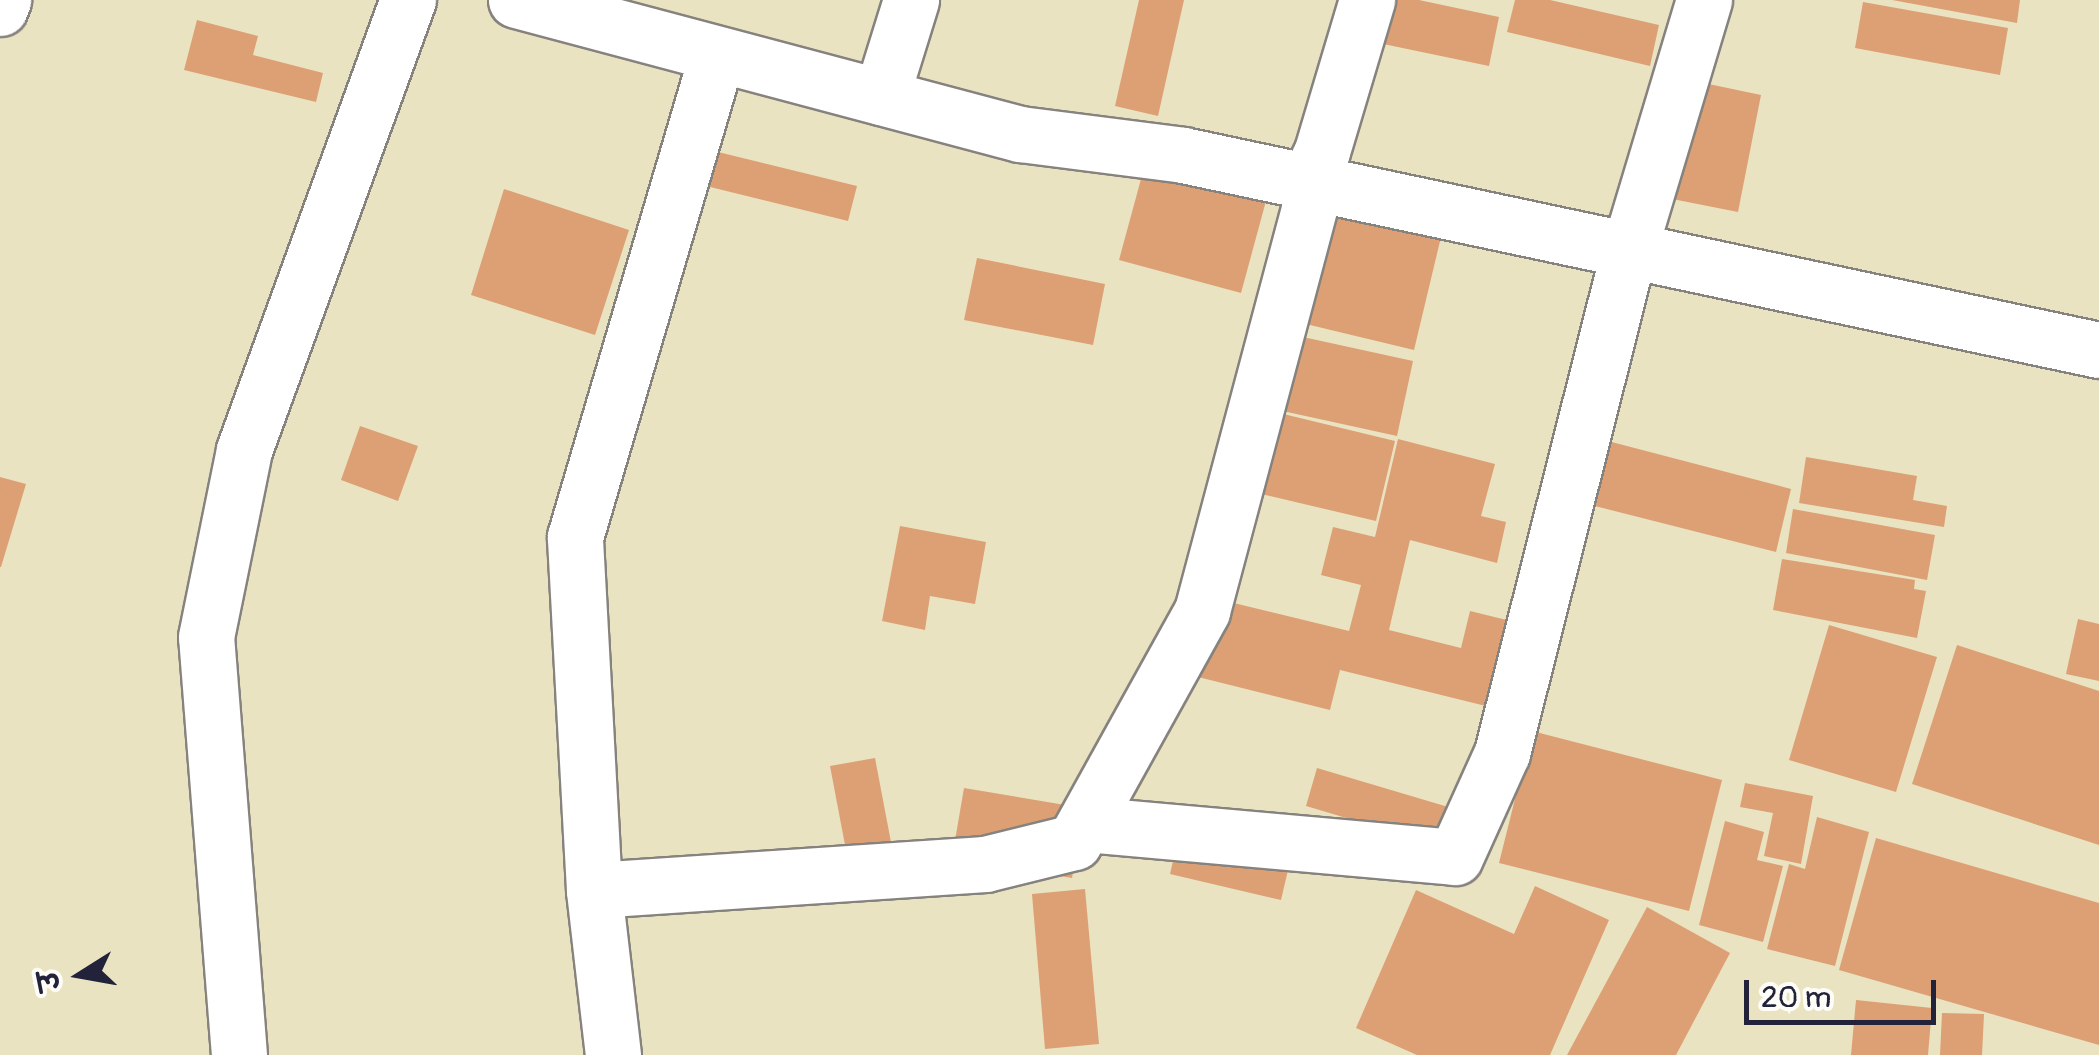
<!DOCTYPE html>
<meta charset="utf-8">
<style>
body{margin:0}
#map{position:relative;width:2099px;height:1055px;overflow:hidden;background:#eae3c2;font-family:Pangolin,"Playpen Sans Deva",sans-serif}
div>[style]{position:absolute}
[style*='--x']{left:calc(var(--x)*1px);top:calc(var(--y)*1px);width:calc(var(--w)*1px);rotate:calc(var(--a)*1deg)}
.building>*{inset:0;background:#dca074}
.roads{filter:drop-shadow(2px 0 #86827e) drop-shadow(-2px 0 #86827e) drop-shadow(0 2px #86827e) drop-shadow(0 -2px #86827e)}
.minor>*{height:55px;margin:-27.5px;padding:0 27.5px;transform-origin:27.5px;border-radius:27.5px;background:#fff}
span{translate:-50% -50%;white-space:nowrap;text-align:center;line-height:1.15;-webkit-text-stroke:10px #fdfcf7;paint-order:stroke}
.north{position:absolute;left:30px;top:925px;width:100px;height:100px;-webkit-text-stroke:8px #fdfcf7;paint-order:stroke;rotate:259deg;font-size:28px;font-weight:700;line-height:40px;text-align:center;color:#22223b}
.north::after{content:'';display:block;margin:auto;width:35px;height:45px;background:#22223b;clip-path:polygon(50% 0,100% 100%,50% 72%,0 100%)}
.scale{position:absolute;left:1744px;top:980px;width:192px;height:45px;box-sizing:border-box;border:5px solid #22223b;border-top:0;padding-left:12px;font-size:30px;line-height:35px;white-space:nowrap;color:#22223b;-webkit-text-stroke:8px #fdfcf7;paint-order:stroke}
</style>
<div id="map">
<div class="building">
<i style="clip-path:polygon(1139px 0,1184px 0,1158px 116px,1115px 106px)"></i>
<i style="clip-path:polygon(1373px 0,1419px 0,1499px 17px,1489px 66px,1364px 40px)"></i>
<i style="clip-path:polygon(1515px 0,1550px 0,1659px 25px,1650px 66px,1507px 32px)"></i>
<i style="clip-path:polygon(1892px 0,2020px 0,2017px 23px)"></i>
<i style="clip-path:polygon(1863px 2px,2008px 28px,2000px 75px,1855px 48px)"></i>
<i style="clip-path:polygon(197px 20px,258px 36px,253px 55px,323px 73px,316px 102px,184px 70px)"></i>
<i style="clip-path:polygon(1680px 78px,1761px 95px,1738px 212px,1657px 196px)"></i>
<i style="clip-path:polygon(714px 151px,857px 186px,848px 221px,706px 186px)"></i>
<i style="clip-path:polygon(1144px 168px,1266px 201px,1241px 293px,1119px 260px)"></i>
<i style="clip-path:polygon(504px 189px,629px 230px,595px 335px,471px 295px)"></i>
<i style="clip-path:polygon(1313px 206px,1441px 237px,1414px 350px,1285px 319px)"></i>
<i style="clip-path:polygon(977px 258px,1105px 284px,1093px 345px,964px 320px)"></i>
<i style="clip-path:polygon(1280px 332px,1413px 361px,1397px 436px,1264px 407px)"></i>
<i style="clip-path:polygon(1259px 408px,1395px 441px,1376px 521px,1240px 489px)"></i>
<i style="clip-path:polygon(360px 426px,418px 446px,398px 501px,341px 480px)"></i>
<i style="clip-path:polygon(1398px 439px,1495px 464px,1481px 516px,1506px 522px,1497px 563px,1410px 540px,1389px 630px,1461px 648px,1470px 611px,1523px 624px,1502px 710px,1340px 670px,1330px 710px,1198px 677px,1217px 599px,1349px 631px,1361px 585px,1321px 575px,1333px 527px,1375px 537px)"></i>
<i style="clip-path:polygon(1604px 440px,1791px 489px,1776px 552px,1587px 504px)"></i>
<i style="clip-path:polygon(1806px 457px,1917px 476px,1913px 500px,1947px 506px,1944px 527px,1799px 503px)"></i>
<i style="clip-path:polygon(0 477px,26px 484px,1px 567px,0 567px)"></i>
<i style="clip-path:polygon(1793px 509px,1935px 535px,1927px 580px,1786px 553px)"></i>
<i style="clip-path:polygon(900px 526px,986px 542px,975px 604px,930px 596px,925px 630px,882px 621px)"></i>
<i style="clip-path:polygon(1782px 559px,1915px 580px,1914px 589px,1926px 591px,1917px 638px,1773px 610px)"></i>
<i style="clip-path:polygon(2078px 619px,2099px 624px,2099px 681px,2066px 674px)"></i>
<i style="clip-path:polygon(1829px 625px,1937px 657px,1896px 792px,1789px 760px)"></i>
<i style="clip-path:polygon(1957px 645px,2099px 691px,2099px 845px,1912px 784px)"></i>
<i style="clip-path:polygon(1532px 731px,1722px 780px,1689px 911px,1499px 863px)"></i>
<i style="clip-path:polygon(875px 758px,894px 858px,849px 866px,830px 766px)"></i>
<i style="clip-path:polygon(1317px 768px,1455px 809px,1444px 847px,1306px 806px)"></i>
<i style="clip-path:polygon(1745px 783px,1813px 796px,1801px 864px,1764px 856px,1773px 813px,1740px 807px)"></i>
<i style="clip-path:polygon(964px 788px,1083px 808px,1072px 878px,952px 858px)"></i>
<i style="clip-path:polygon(1186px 804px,1237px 815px,1292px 853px,1281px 900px,1170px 874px)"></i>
<i style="clip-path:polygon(1817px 817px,1869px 832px,1835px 966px,1767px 949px,1789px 864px,1805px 869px)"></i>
<i style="clip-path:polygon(1725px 821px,1764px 832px,1757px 860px,1783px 866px,1763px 942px,1699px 925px)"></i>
<i style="clip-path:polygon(1876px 838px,2099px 903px,2099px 1045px,1839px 970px)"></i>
<i style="clip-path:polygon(1535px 886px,1609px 920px,1550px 1055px,1417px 1055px,1356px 1028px,1416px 890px,1514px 934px)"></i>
<i style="clip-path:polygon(1085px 889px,1099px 1044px,1045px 1049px,1032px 894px)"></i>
<i style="clip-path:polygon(1647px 907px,1730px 953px,1676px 1055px,1567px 1055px)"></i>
<i style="clip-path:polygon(1856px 1000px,1932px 1008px,1928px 1055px,1851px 1055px)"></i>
<i style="clip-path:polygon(1942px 1013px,1984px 1014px,1982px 1055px,1940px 1055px)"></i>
</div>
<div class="roads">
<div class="minor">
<i style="--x:516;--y:0;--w:522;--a:14.89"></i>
<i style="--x:1020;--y:134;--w:164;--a:7.3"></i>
<i style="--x:1183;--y:155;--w:937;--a:12.02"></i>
<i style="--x:0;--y:8;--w:9;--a:-69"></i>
<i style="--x:881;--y:97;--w:102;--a:-72.8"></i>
<i style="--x:1086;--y:824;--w:370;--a:5.1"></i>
<i style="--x:1455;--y:857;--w:114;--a:-65.7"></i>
<i style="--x:1502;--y:753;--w:519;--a:-75.83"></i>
<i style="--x:1629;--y:250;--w:261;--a:-73.3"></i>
<i style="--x:594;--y:890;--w:392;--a:-3.8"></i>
<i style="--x:985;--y:864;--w:92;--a:-13.9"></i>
<i style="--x:1074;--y:842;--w:264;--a:-61"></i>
<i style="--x:1202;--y:611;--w:424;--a:-75.1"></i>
<i style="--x:1311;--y:201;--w:19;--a:-102"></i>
<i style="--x:1307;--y:182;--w:34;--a:-64"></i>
<i style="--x:1322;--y:151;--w:158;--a:-73.4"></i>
<i style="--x:239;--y:1055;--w:419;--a:-94.5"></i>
<i style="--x:206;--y:637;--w:191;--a:-78.5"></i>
<i style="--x:244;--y:450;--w:479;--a:-70"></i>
<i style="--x:613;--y:1055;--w:166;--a:-96.6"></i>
<i style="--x:594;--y:890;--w:354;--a:-93.1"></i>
<i style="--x:575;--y:537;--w:502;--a:-73.58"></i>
</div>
</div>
<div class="north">उ</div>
<div class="scale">20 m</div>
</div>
